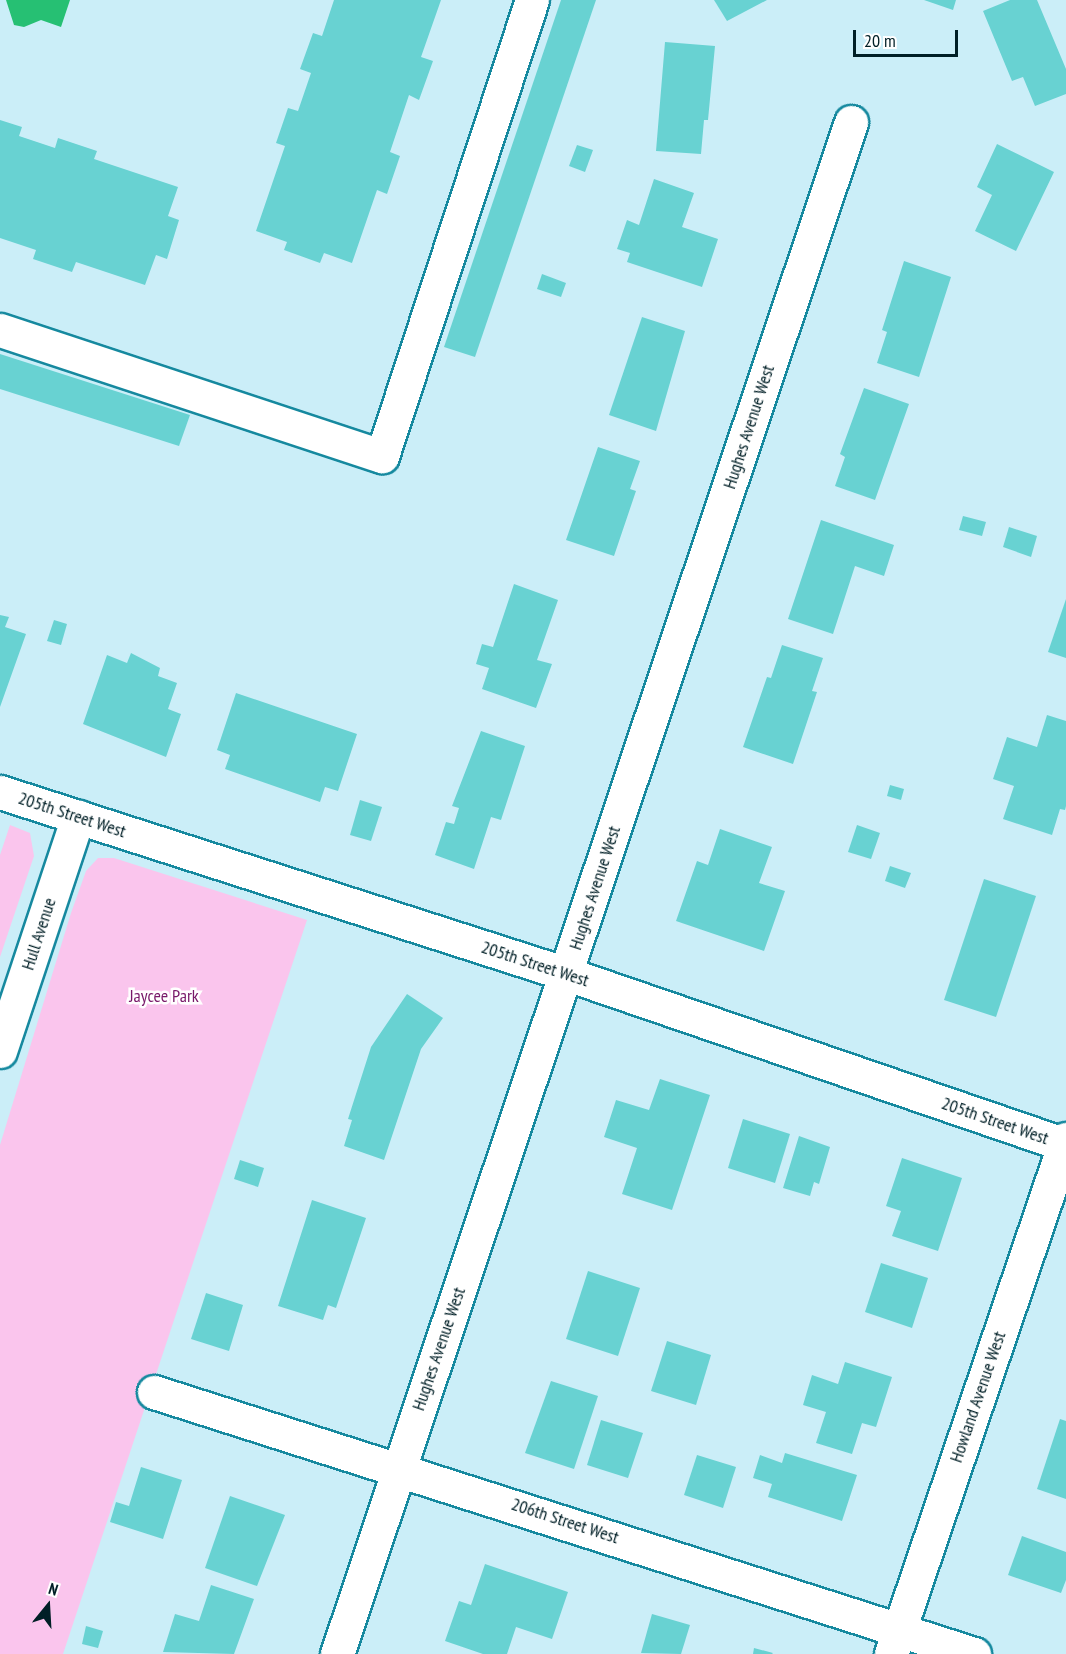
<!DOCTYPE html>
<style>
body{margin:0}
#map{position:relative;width:1066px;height:1654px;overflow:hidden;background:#cbeef8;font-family:"PT Sans Narrow",sans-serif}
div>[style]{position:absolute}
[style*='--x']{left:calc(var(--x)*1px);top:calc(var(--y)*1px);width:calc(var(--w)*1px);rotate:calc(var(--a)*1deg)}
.green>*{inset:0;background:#fac5ed}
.water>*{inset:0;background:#26c073}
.building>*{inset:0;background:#68d2d2}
.roads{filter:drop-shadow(2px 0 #16899f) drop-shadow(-2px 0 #16899f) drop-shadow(0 2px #16899f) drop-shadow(0 -2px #16899f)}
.minor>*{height:33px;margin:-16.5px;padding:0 16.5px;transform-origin:16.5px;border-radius:16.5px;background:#fff}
span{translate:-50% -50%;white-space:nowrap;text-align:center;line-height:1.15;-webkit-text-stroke:5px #fff;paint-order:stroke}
.street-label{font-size:18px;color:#001f26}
.park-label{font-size:18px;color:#781869}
.north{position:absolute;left:18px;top:1576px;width:60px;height:60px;-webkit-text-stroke:4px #fff;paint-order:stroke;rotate:18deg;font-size:16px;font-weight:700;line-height:24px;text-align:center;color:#001f26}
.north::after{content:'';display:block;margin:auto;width:21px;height:27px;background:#001f26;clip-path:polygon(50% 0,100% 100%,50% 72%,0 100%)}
.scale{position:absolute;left:853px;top:30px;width:105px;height:27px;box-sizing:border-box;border:3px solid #001f26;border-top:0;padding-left:8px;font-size:18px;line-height:21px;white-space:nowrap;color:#001f26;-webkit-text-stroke:4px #fff;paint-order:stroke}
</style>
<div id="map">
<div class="green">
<i style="clip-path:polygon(10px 825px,30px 833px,34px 856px,0 957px,0 855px)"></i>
<i style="clip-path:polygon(98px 858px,114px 858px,307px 920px,63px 1654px,0 1654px,0 1145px,71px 913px,86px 871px)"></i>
</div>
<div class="water">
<i style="clip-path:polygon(6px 0,70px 0,61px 27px,41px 20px,24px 27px,14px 25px)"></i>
</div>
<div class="building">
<i style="clip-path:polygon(334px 0,441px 0,421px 57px,433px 61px,419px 100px,409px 95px,390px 152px,400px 156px,387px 194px,377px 190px,352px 263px,324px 253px,320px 263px,284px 250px,287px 242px,256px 231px,285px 146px,276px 143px,288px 108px,298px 111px,311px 73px,300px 69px,313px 33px,322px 36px)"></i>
<i style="clip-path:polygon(561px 0,596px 0,475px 357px,444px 347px)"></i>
<i style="clip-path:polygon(714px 0,767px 0,727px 21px)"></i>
<i style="clip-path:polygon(924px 0,956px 0,953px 10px)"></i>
<i style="clip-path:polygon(1010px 0,1037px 0,1066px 69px,1066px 94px,1035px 106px,1023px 77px,1012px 81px,983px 11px)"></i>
<i style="clip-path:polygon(665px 42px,715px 46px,708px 120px,704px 120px,701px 154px,656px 151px)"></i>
<i style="clip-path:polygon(0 120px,22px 127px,19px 136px,55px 148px,58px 138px,97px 151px,94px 159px,178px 187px,168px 216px,179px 220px,167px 259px,156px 255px,145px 285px,76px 262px,72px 272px,33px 259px,36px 250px,0 238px)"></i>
<i style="clip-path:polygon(997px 144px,1054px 172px,1016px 251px,975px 231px,992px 195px,977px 187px)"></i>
<i style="clip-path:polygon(577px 145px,593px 150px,585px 172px,569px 166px)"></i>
<i style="clip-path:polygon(654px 179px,694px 193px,682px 227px,718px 239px,702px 287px,627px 262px,630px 253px,617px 249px,627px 220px,639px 225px)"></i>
<i style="clip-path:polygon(904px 261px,951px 277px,919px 377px,877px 363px,887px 332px,882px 330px)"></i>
<i style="clip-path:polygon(542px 274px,566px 283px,561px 297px,537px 289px)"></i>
<i style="clip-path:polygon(642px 317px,685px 331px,656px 431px,609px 415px)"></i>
<i style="clip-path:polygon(0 354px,190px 415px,179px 446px,0 389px)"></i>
<i style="clip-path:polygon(864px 388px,909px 404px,875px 500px,835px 486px,845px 457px,840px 454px)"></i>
<i style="clip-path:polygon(598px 447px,640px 461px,630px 489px,636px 491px,614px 556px,566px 540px)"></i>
<i style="clip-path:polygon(963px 516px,986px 522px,982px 536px,959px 530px)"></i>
<i style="clip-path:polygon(821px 520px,894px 545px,884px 576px,855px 566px,833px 634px,788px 619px)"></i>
<i style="clip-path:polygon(1009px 527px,1037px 536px,1031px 557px,1003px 547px)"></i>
<i style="clip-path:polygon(514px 584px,558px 600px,537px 660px,552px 664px,536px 708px,482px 689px,489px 668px,476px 664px,482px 644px,493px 647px)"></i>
<i style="clip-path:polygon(1066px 599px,1066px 658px,1048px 652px)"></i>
<i style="clip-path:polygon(0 615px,9px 617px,5px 627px,26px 634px,0 707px)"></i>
<i style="clip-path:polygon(54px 620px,67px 624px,61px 645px,47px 641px)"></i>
<i style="clip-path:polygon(782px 645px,823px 658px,812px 691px,817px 692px,793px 764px,743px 747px,767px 677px,771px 678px)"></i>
<i style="clip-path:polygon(131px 653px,160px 668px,158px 676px,177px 683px,168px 709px,181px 714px,166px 757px,83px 724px,107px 655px,127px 663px)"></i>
<i style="clip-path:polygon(236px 693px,357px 734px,338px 791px,325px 787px,320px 802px,225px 769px,230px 755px,217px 750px)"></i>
<i style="clip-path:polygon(1047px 715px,1066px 721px,1066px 806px,1065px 810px,1060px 809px,1052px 835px,1003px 819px,1014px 786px,993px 779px,1007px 737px,1037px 747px)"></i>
<i style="clip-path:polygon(481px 731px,525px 746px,501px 820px,491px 817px,474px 869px,435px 855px,446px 822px,454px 824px,459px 808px,452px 806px)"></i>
<i style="clip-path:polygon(890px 785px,904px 789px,901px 800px,887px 796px)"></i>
<i style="clip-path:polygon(360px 800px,382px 807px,371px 841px,350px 835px)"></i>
<i style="clip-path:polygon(857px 825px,880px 833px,871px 859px,848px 852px)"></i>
<i style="clip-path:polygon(720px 829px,772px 847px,759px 883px,785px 891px,764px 951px,676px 921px,697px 861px,708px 865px)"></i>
<i style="clip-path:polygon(890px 866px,911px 873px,905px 888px,885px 881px)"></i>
<i style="clip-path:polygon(984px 879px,1036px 896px,996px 1017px,944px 1000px)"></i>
<i style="clip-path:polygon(407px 994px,443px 1018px,421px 1049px,384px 1160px,344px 1146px,352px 1120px,348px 1119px,371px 1047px)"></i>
<i style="clip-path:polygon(660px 1079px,710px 1095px,672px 1210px,622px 1194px,637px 1148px,604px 1137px,616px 1100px,649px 1110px)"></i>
<i style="clip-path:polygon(743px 1119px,790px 1134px,775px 1183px,728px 1168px)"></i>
<i style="clip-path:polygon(799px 1136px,830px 1147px,819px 1184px,814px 1182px,810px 1196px,783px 1188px)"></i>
<i style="clip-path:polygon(902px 1158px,962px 1178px,938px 1251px,892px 1236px,901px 1211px,886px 1206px)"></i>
<i style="clip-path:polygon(240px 1160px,264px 1168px,258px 1187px,234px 1179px)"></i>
<i style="clip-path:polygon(312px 1200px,366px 1218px,336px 1308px,328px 1305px,323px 1320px,278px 1306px)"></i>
<i style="clip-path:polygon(881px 1263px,928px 1278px,912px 1328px,865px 1312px)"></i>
<i style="clip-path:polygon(588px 1271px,640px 1288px,618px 1356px,566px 1339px)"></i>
<i style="clip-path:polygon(206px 1293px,243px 1305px,229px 1351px,191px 1339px)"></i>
<i style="clip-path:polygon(667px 1341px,711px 1355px,696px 1405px,651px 1391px)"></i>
<i style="clip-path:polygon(845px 1362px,892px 1377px,876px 1427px,862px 1423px,852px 1454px,816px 1443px,826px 1412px,803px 1405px,812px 1375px,838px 1384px)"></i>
<i style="clip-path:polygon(551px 1381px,598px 1396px,574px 1469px,525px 1453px)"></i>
<i style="clip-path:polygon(1060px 1419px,1066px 1421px,1066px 1499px,1037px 1489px)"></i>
<i style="clip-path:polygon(601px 1420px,643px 1433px,628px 1478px,587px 1465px)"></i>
<i style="clip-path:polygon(785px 1453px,857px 1475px,842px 1521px,768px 1497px,772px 1484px,753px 1478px,760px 1455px,782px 1463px)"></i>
<i style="clip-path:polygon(697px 1455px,736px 1467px,723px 1508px,684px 1495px)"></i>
<i style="clip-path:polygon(141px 1467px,182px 1480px,163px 1539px,110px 1522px,116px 1502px,129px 1506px)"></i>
<i style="clip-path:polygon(230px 1496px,285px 1515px,257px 1586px,205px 1568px)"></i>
<i style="clip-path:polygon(1022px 1536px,1066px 1552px,1066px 1580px,1061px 1593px,1008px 1575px)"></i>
<i style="clip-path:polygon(485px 1564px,568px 1592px,552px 1639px,516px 1627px,507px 1654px,483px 1654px,445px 1641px,459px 1601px,471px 1605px)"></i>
<i style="clip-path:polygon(211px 1585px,254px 1599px,234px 1654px,163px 1652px,175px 1614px,199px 1621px)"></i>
<i style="clip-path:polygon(652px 1614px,690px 1625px,681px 1654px,641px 1653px)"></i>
<i style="clip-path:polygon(86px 1626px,103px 1631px,98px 1648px,82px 1644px)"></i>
<i style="clip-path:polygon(754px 1648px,773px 1653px,772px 1654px,753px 1654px)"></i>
</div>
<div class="roads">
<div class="minor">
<i style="--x:0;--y:330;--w:402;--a:18.3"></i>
<i style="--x:382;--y:456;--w:480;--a:-71.8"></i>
<i style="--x:0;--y:792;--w:595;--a:17.8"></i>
<i style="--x:567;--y:974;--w:527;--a:18.92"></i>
<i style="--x:0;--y:1051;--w:247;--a:-71.6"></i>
<i style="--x:154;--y:1392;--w:861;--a:17.72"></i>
<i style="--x:337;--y:1654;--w:1616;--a:-71.45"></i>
<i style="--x:891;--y:1654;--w:544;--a:-71.23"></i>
</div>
</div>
<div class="street-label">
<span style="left:749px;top:427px;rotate:-72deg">Hughes Avenue West</span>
<span style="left:72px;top:815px;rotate:18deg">205th Street West</span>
<span style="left:595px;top:888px;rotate:-72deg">Hughes Avenue West</span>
<span style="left:39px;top:934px;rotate:-72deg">Hull Avenue</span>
<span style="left:535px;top:964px;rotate:18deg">205th Street West</span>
<span style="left:995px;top:1121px;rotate:19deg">205th Street West</span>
<span style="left:439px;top:1349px;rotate:-71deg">Hughes Avenue West</span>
<span style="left:978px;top:1397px;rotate:-71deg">Howland Avenue West</span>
<span style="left:565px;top:1521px;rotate:18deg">206th Street West</span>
</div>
<div class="park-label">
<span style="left:164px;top:996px">Jaycee Park</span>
</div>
<div class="north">N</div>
<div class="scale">20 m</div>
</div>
